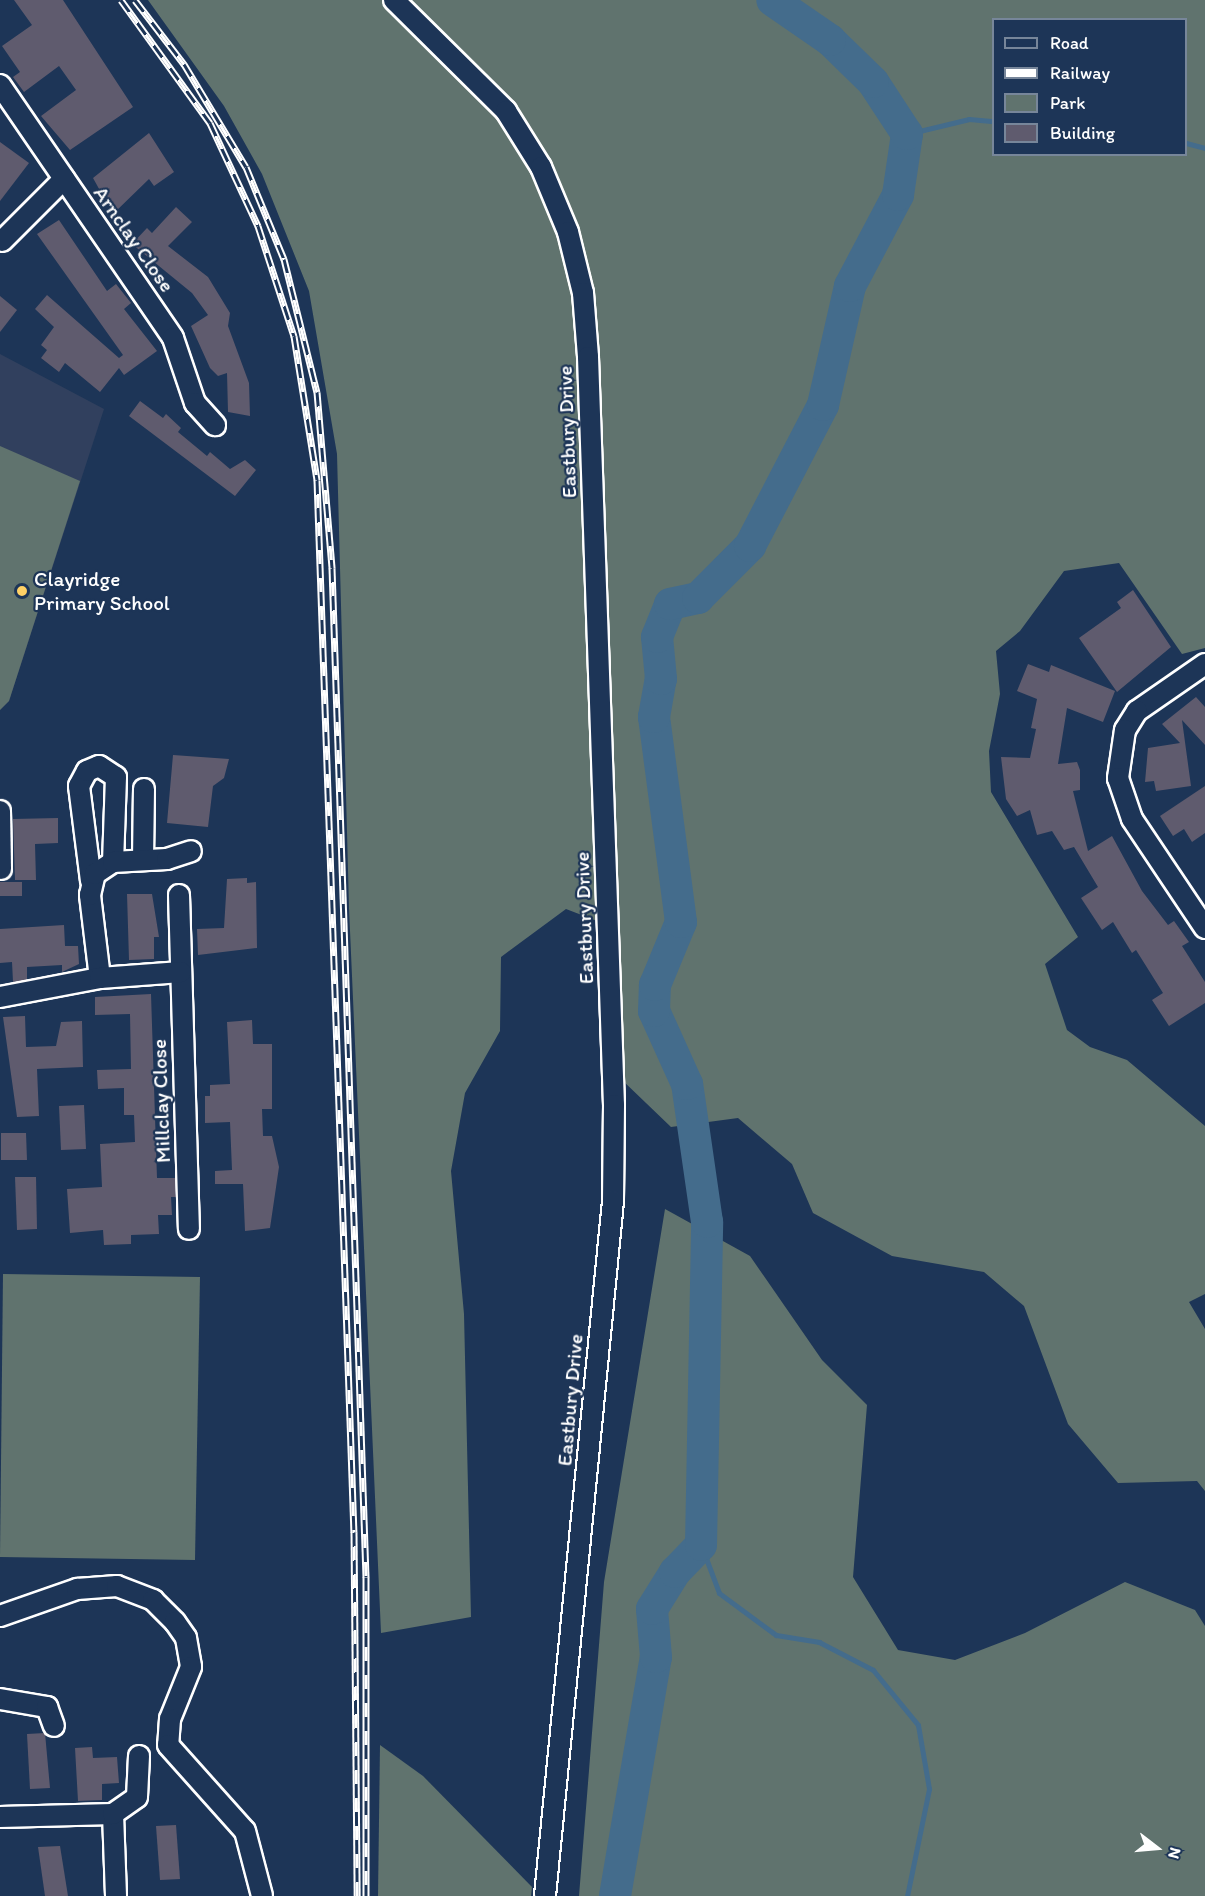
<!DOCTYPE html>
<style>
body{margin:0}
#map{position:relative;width:1205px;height:1896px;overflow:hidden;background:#1d3557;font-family:Itim,sans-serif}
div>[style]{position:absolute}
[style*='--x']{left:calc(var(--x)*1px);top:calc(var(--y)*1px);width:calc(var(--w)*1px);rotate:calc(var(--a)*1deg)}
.built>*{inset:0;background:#31405e}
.green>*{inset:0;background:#60736e}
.stream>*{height:5px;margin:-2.5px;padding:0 2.5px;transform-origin:2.5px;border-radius:2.5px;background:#446c8c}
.river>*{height:32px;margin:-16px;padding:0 16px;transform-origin:16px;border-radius:16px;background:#446c8c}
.building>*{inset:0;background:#5f5b6e}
.roads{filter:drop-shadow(2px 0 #fff) drop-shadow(-2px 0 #fff) drop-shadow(0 2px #fff) drop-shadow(0 -2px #fff)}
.minor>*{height:20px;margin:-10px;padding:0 10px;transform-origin:10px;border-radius:10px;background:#1d3557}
.rail>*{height:7px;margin-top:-3.5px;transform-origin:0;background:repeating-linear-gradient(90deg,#1d3557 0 14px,#fff 0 28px);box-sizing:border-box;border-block:2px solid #fff}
.dots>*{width:16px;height:16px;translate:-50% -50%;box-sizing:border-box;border:3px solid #1d3557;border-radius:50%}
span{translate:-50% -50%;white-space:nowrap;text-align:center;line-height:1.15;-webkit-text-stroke:4.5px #1d3557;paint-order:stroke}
.street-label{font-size:21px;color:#fff}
.poi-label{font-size:21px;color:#fff}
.left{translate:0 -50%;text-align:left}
.legend{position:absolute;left:992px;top:18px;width:195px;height:138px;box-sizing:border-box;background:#1d3557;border:2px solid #77869a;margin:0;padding:8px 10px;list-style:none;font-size:18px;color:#fff}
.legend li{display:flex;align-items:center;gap:12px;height:30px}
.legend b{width:30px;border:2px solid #77869a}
.north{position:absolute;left:1127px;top:1818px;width:60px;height:60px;-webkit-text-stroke:4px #1d3557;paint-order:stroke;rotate:106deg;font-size:16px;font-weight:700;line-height:24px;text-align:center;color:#fff}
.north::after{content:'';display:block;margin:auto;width:21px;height:27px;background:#fff;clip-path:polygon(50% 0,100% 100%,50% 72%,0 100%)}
</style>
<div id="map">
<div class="built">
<i style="clip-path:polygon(0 354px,104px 409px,9px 701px,0 710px)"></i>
</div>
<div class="green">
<i style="clip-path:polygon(evenodd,148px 0,1205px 0,1205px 648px,1182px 654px,1119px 563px,1064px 571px,1020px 631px,996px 651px,1000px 694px,989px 751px,991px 792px,1078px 937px,1045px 964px,1067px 1030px,1090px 1047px,1127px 1060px,1205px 1126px,1205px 1294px,1189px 1302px,1205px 1329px,1205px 1491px,1197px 1481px,1118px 1483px,1068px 1424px,1024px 1306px,984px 1272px,892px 1256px,813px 1213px,792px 1164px,738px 1118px,671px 1127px,621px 1079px,618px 929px,566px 909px,501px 957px,500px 1031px,465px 1093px,451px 1171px,464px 1314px,471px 1617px,381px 1633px,349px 908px,337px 454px,309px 291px,262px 174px,224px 106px,148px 0,994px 20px,1186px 20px,1186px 154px,994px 154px,994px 20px)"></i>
<i style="clip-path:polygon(0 446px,80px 481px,9px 701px,0 710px)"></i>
<i style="clip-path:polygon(665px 1209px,750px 1256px,822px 1360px,867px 1405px,853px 1577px,898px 1650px,955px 1660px,1025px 1633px,1125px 1582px,1195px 1610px,1205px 1626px,1205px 1896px,579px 1896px,604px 1582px)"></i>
<i style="clip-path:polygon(3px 1274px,200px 1277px,195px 1560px,0 1557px)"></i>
<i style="clip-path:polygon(380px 1745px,423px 1776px,532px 1887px,531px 1896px,378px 1896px)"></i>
</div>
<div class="stream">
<i style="--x:907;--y:134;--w:64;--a:-13.6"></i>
<i style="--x:969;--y:119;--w:25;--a:5"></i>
<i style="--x:1186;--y:143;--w:20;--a:15"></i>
<i style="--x:701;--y:1545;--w:51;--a:69.4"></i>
<i style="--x:719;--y:1593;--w:71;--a:36.4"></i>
<i style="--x:776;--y:1635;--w:44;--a:9.2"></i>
<i style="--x:819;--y:1642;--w:61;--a:27.4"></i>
<i style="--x:873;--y:1670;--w:71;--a:50.7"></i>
<i style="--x:918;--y:1725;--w:65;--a:80.2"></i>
<i style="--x:929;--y:1789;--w:109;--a:101.6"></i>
</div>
<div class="river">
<i style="--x:615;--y:1896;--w:242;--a:-80.3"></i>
<i style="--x:656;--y:1657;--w:48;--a:-94.8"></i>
<i style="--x:652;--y:1609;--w:44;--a:-58.1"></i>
<i style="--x:675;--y:1572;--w:37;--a:-46"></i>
<i style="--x:701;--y:1545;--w:323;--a:-88.9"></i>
<i style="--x:707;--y:1222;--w:139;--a:-98.2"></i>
<i style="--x:687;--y:1084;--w:80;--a:-114.3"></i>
<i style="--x:654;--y:1011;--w:26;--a:-88"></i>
<i style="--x:655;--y:985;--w:68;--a:-67.6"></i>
<i style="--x:681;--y:922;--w:207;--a:-97.5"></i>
<i style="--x:654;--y:717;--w:39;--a:-80"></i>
<i style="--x:661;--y:679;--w:42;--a:-95.4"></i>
<i style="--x:657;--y:637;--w:35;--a:-68"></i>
<i style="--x:670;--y:604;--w:29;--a:-12"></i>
<i style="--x:698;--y:598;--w:74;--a:-45"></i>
<i style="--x:750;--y:546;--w:159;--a:-62.6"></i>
<i style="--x:823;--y:405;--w:122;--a:-77.2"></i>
<i style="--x:850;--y:286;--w:103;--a:-62.2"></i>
<i style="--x:898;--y:195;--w:62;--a:-81.6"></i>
<i style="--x:907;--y:134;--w:62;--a:-123.2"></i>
<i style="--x:873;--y:82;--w:60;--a:-135.7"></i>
<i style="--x:830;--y:40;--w:70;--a:-145.4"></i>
</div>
<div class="building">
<i style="clip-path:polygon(14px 0,63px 0,133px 107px,70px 150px,41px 116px,76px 90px,59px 66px,24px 92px,13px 77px,20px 72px,2px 46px,32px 25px)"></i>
<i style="clip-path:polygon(149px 133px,174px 172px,154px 186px,149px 179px,113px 214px,93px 178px)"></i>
<i style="clip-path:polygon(0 142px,29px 163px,0 201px)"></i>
<i style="clip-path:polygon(176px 207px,192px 222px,168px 246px,208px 277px,230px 313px,228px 326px,249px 383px,250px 416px,228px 412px,227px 373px,218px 376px,210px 368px,191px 326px,208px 315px,192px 293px,132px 244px,147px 228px,152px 233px)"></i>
<i style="clip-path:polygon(59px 220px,107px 291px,116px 284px,131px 303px,124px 309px,157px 351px,124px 375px,119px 368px,100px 392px,65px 363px,59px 372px,41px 358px,47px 350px,41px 345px,54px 327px,35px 309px,47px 295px,119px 358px,123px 355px,37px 234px)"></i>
<i style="clip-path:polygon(0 296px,17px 310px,0 332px)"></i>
<i style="clip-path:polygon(140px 401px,163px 418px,166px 414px,181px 428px,178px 432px,207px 456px,210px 452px,230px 469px,245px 460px,256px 470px,235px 496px,129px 416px)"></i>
<i style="clip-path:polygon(1133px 590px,1171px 647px,1117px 692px,1079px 638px,1121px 608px,1117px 602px)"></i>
<i style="clip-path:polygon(1028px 664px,1049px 672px,1051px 665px,1115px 691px,1103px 722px,1067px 708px,1058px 764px,1077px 762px,1080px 770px,1080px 790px,1073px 791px,1088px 851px,1112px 836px,1142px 891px,1168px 925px,1174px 921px,1189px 942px,1182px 946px,1205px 982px,1205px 1003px,1169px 1026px,1152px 1000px,1163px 993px,1136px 950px,1132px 953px,1113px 922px,1102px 930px,1081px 898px,1098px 887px,1074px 847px,1064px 850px,1052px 831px,1037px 835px,1030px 810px,1017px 816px,1006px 799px,1001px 757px,1030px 758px,1036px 729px,1031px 728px,1037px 699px,1017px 691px)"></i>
<i style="clip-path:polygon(1196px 697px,1205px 707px,1205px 745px,1182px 720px,1191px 786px,1156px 791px,1154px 781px,1145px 782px,1148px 748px,1180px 743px,1162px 724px)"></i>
<i style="clip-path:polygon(173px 755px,229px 759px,224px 778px,213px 786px,208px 827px,167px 823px)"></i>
<i style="clip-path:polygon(1205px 786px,1205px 833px,1192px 842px,1184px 829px,1173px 836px,1160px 816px)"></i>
<i style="clip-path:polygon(58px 818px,58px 843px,35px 844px,36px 880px,15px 880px,13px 819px)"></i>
<i style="clip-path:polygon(247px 878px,247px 883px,256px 882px,257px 948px,198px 955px,197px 929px,224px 928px,227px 879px)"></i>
<i style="clip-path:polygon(0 882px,22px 882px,22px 896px,0 896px)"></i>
<i style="clip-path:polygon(127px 894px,152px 894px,159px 937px,154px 937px,154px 959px,129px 960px)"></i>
<i style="clip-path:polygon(64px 925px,65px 946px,78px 946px,79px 964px,62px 972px,62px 965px,27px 967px,27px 980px,13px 982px,12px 962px,0 963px,0 929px)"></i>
<i style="clip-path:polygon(151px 994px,157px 1178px,175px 1178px,176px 1197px,171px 1197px,172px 1215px,158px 1215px,159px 1234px,131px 1235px,131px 1244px,104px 1245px,103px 1230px,70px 1233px,67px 1189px,102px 1187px,100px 1144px,135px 1142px,134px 1115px,124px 1115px,124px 1088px,98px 1089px,97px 1070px,131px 1069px,130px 1014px,95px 1015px,95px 997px)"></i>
<i style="clip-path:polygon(25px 1016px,26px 1047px,56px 1046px,61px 1022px,82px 1021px,83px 1067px,37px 1069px,39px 1116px,17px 1117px,3px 1017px)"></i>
<i style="clip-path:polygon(252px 1020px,253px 1044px,272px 1044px,272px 1109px,262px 1109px,263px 1136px,272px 1136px,279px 1167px,270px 1228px,245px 1231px,243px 1184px,215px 1184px,215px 1171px,232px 1170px,230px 1122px,205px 1123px,205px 1096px,210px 1096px,210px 1085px,230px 1084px,227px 1022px)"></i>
<i style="clip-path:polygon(84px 1105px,86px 1149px,61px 1150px,59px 1106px)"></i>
<i style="clip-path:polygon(1px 1133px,26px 1133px,27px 1160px,1px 1160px)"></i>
<i style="clip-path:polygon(15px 1177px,36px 1177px,37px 1229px,17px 1230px)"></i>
<i style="clip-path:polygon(45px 1733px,50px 1788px,30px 1789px,27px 1734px)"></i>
<i style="clip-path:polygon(92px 1747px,93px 1758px,117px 1757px,119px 1783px,102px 1784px,102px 1800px,78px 1801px,75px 1748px)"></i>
<i style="clip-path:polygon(176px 1825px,180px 1879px,160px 1880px,156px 1826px)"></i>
<i style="clip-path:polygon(60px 1846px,68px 1896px,45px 1896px,38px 1847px)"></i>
</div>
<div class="roads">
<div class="minor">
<i style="--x:394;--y:0;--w:158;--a:44.7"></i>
<i style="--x:506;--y:111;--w:66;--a:58"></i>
<i style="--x:541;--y:167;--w:70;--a:67.4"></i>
<i style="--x:568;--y:232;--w:63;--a:76.2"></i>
<i style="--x:583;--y:293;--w:64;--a:85.5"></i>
<i style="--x:588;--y:357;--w:748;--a:88.01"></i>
<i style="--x:614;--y:1105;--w:96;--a:90.6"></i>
<i style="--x:613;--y:1201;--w:698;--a:95.59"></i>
<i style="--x:0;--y:85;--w:306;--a:55.6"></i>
<i style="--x:173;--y:338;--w:69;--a:71.3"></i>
<i style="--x:195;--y:403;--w:30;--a:48"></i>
<i style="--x:2;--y:241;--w:88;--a:-45"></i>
<i style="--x:1205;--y:664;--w:83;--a:145.3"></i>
<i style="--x:1137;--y:711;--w:22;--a:122"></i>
<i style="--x:1125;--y:730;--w:49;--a:98.3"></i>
<i style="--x:1118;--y:778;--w:43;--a:71.1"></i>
<i style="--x:1132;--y:819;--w:131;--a:56.2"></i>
<i style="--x:0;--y:811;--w:58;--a:89"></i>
<i style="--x:143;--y:860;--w:71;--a:-89.2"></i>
<i style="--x:91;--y:881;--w:96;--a:-97.2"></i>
<i style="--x:79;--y:786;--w:17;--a:-62"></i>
<i style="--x:87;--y:771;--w:13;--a:-23"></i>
<i style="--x:99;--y:766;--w:20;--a:33"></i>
<i style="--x:116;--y:777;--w:85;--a:92"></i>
<i style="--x:179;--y:895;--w:334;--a:88.3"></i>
<i style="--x:100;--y:978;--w:84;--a:-96.9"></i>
<i style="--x:90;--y:895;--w:22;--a:-77"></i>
<i style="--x:95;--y:874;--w:22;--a:-34"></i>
<i style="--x:113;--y:862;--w:54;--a:-3.2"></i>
<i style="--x:167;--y:859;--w:25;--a:-18"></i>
<i style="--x:0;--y:997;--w:102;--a:-10.8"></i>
<i style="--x:100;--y:978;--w:81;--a:-4.2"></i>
<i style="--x:0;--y:1616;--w:82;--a:-19.3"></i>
<i style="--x:77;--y:1589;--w:40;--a:-4.3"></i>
<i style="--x:117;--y:1586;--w:39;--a:21"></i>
<i style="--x:153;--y:1600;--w:31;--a:45"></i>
<i style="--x:175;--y:1622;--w:19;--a:55"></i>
<i style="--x:186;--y:1638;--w:29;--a:80"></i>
<i style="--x:191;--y:1667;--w:56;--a:112"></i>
<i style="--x:170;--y:1719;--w:26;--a:94"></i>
<i style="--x:168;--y:1745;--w:115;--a:48.2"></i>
<i style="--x:245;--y:1831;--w:67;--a:75.3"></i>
<i style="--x:0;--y:1699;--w:48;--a:9.7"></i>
<i style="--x:47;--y:1707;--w:20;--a:70"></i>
<i style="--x:113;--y:1814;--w:82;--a:87.9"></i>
<i style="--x:0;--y:1817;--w:113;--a:-1.5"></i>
<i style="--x:113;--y:1814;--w:29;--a:-35"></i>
<i style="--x:137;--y:1797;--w:41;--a:-87.2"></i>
</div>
</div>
<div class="rail">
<i style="--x:121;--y:0;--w:152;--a:54.1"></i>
<i style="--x:210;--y:123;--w:114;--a:65"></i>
<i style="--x:258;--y:226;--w:116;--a:71.9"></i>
<i style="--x:294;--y:336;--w:146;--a:80.9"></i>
<i style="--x:317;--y:480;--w:1053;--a:87.99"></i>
<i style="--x:354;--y:1532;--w:364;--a:89.5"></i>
<i style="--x:135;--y:0;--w:81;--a:52.6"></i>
<i style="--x:184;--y:64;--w:120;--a:59"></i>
<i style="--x:246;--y:167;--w:100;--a:67.6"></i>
<i style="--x:284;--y:259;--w:137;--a:76.1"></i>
<i style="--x:317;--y:392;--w:177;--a:85.1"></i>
<i style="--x:332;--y:568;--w:1010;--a:88.07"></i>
<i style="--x:366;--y:1577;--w:319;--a:90"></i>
</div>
<div class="dots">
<i style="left:22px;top:591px;background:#ffd166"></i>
</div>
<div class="street-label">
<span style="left:134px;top:239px;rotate:55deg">Arnclay Close</span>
<span style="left:567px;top:432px;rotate:-92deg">Eastbury Drive</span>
<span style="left:584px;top:918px;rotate:-92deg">Eastbury Drive</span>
<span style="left:161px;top:1101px;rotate:-92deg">Millclay Close</span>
<span style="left:570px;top:1400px;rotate:-85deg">Eastbury Drive</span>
</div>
<div class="poi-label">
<span class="left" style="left:34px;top:591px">Clayridge<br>Primary School</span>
</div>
<ul class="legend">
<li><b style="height:8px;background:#1d3557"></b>Road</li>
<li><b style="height:8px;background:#fff"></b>Railway</li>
<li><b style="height:16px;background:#60736e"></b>Park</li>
<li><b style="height:16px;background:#5f5b6e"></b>Building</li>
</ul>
<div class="north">N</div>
</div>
